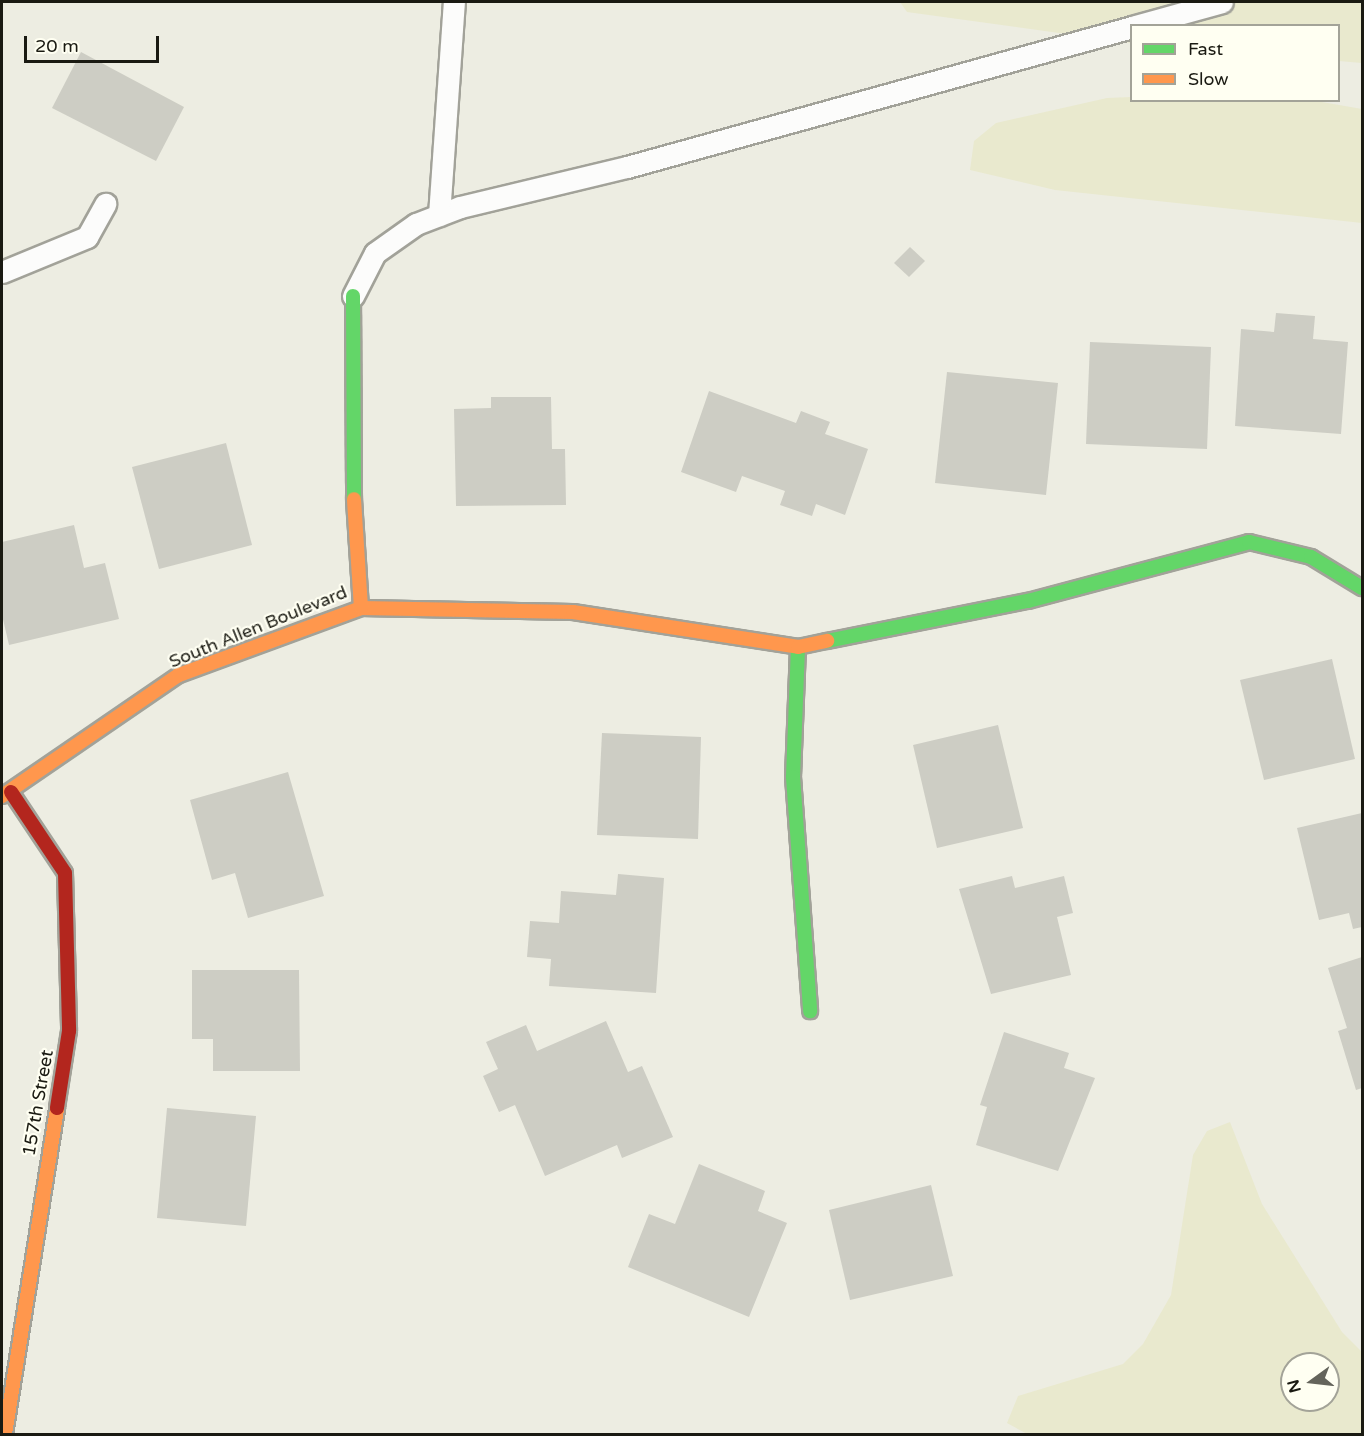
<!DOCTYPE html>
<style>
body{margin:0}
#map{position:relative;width:1364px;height:1436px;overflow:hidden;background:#edede2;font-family:"Varela Round",sans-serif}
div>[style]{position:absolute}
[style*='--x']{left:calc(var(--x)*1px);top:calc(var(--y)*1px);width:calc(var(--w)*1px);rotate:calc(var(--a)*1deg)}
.green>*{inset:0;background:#e9e9ce}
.building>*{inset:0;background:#cdcdc4}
.roads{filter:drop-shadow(2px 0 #a2a299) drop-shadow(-2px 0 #a2a299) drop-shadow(0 2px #a2a299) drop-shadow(0 -2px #a2a299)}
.lane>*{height:21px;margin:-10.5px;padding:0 10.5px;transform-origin:10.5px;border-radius:10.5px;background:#fcfcfb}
.fast>*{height:14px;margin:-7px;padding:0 7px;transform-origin:7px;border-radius:7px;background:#63d668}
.slow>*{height:14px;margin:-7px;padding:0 7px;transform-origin:7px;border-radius:7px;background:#ff974d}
.jam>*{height:14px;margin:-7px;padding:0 7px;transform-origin:7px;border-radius:7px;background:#b3261e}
span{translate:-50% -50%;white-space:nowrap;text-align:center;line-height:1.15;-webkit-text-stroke:4.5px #fffff2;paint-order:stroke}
.street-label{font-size:18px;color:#1a1a12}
.frame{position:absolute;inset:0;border:3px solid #1a1a12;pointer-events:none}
.legend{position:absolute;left:1130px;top:24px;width:210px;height:78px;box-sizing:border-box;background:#fffff2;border:2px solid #a3a398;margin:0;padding:8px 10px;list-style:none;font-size:18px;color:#1a1a12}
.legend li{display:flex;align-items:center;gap:12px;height:30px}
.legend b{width:30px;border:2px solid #a3a398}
.north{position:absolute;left:1280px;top:1352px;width:60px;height:60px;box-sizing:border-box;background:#fffff2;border:2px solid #a3a398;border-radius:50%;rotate:255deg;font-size:16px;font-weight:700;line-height:24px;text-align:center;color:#1a1a12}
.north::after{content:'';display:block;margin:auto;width:21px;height:27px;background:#64645b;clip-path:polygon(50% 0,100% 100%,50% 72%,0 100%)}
.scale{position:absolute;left:24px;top:36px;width:135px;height:27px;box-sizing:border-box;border:3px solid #1a1a12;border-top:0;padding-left:8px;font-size:18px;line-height:21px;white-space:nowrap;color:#1a1a12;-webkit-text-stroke:4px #fffff2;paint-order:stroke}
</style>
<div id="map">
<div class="green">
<i style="clip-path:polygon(900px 2px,1362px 2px,1362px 63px,1339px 61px,1338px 26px,1132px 26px,1131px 43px,907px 12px)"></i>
<i style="clip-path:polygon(1131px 97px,1316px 101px,1362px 109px,1362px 223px,1055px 190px,970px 170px,974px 141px,996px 123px,1107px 98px)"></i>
<i style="clip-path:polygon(evenodd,1230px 1122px,1262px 1204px,1342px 1332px,1362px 1352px,1362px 1434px,1027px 1434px,1007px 1423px,1018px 1396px,1123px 1364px,1143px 1344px,1171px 1295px,1193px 1155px,1207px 1131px,1230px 1122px,1292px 1364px,1328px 1364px,1328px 1400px,1292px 1400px,1292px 1364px)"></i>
</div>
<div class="building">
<i style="clip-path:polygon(81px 52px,184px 107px,156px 161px,52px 108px)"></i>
<i style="clip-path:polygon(910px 247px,925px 261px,909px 277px,894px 263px)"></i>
<i style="clip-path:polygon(1276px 313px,1315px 316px,1313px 339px,1348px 342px,1341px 434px,1235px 426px,1241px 329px,1274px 332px)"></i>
<i style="clip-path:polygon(1090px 342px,1211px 347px,1207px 449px,1086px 444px)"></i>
<i style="clip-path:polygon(947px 372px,1058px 383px,1046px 495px,935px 483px)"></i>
<i style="clip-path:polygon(709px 391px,796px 423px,801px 411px,830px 422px,825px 434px,868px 449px,845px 515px,816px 504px,812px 516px,780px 505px,785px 491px,742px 476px,736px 492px,681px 472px)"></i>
<i style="clip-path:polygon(491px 397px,551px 397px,552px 449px,565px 449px,566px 505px,456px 506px,454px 409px,491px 408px)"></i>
<i style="clip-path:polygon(226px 443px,252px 545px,159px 569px,132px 467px)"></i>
<i style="clip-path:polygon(74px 525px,84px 568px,105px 563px,119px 619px,9px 645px,2px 615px,2px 542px)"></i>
<i style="clip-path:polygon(1332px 659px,1355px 759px,1264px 780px,1240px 680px)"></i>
<i style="clip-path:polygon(998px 725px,1023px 828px,937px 848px,913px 745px)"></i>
<i style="clip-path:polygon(602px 733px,701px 737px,698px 839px,597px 835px)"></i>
<i style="clip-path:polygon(288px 772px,324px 896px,248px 918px,235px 873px,212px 880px,190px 800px)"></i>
<i style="clip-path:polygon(1362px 813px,1362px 927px,1353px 929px,1349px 913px,1319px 920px,1297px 828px)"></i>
<i style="clip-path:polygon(618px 874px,664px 878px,656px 993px,549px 986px,551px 959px,527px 957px,530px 921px,559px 923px,561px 891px,616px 895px)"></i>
<i style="clip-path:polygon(1012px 876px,1015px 888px,1064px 876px,1073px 913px,1057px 917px,1071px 975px,991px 994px,959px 889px)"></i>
<i style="clip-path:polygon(1362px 957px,1362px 1088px,1356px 1090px,1338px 1031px,1347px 1028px,1328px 968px)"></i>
<i style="clip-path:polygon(192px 970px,299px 970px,300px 1071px,213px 1071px,213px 1039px,192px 1039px)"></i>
<i style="clip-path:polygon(606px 1021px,628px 1072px,642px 1066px,673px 1137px,622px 1158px,617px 1145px,545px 1176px,515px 1105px,499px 1112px,483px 1076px,498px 1069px,486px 1042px,526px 1025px,537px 1051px)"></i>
<i style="clip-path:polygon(1004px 1032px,1069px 1053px,1064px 1068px,1095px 1078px,1058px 1171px,976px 1145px,987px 1107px,980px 1105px)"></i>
<i style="clip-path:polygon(167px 1108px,256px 1116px,246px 1226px,157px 1218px)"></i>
<i style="clip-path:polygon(699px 1164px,765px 1191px,758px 1211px,787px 1223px,749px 1317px,628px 1267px,649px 1214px,675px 1224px)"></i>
<i style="clip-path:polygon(931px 1185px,953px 1276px,850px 1300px,829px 1210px)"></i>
</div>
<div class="roads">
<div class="lane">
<i style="--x:1135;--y:26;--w:90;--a:-15.4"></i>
<i style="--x:439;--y:215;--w:214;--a:-86"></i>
<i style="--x:2;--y:272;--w:92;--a:-22.4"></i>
<i style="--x:87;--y:237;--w:38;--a:-61"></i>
<i style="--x:353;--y:296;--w:48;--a:-62.9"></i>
<i style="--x:375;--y:253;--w:50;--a:-35.3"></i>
<i style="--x:416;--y:224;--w:47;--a:-21.1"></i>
<i style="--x:460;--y:207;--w:172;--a:-13.5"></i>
<i style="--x:627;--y:167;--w:524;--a:-15.49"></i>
</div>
<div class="fast">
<i style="--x:353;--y:296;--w:203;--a:89.7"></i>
<i style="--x:827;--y:641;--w:205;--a:-11.3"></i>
<i style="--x:1028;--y:601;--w:229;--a:-14.9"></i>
<i style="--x:1249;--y:542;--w:64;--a:13.6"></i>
<i style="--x:1311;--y:557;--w:60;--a:31.3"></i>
<i style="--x:798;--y:647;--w:130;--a:92.2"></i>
<i style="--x:793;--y:777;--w:235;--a:85.8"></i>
</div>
<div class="slow">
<i style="--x:361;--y:608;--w:212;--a:1.1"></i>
<i style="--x:573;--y:612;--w:228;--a:8.8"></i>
<i style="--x:798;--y:647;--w:30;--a:-12"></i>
<i style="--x:2;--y:796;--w:214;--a:-34.4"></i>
<i style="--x:179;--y:675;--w:194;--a:-20.2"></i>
<i style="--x:361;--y:608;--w:109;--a:-93.7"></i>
<i style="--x:5;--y:1434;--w:330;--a:-80.9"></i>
</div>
<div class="jam">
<i style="--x:11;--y:792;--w:97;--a:56.3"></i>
<i style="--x:65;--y:873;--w:158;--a:88.5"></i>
<i style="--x:69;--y:1031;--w:78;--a:98.9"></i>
</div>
</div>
<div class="street-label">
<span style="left:258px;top:627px;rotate:-22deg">South Allen Boulevard</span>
<span style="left:38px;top:1103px;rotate:-80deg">157th Street</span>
</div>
<div class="frame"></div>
<ul class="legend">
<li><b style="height:8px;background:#63d668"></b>Fast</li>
<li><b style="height:8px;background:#ff974d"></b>Slow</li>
</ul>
<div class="north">N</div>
<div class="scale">20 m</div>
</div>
